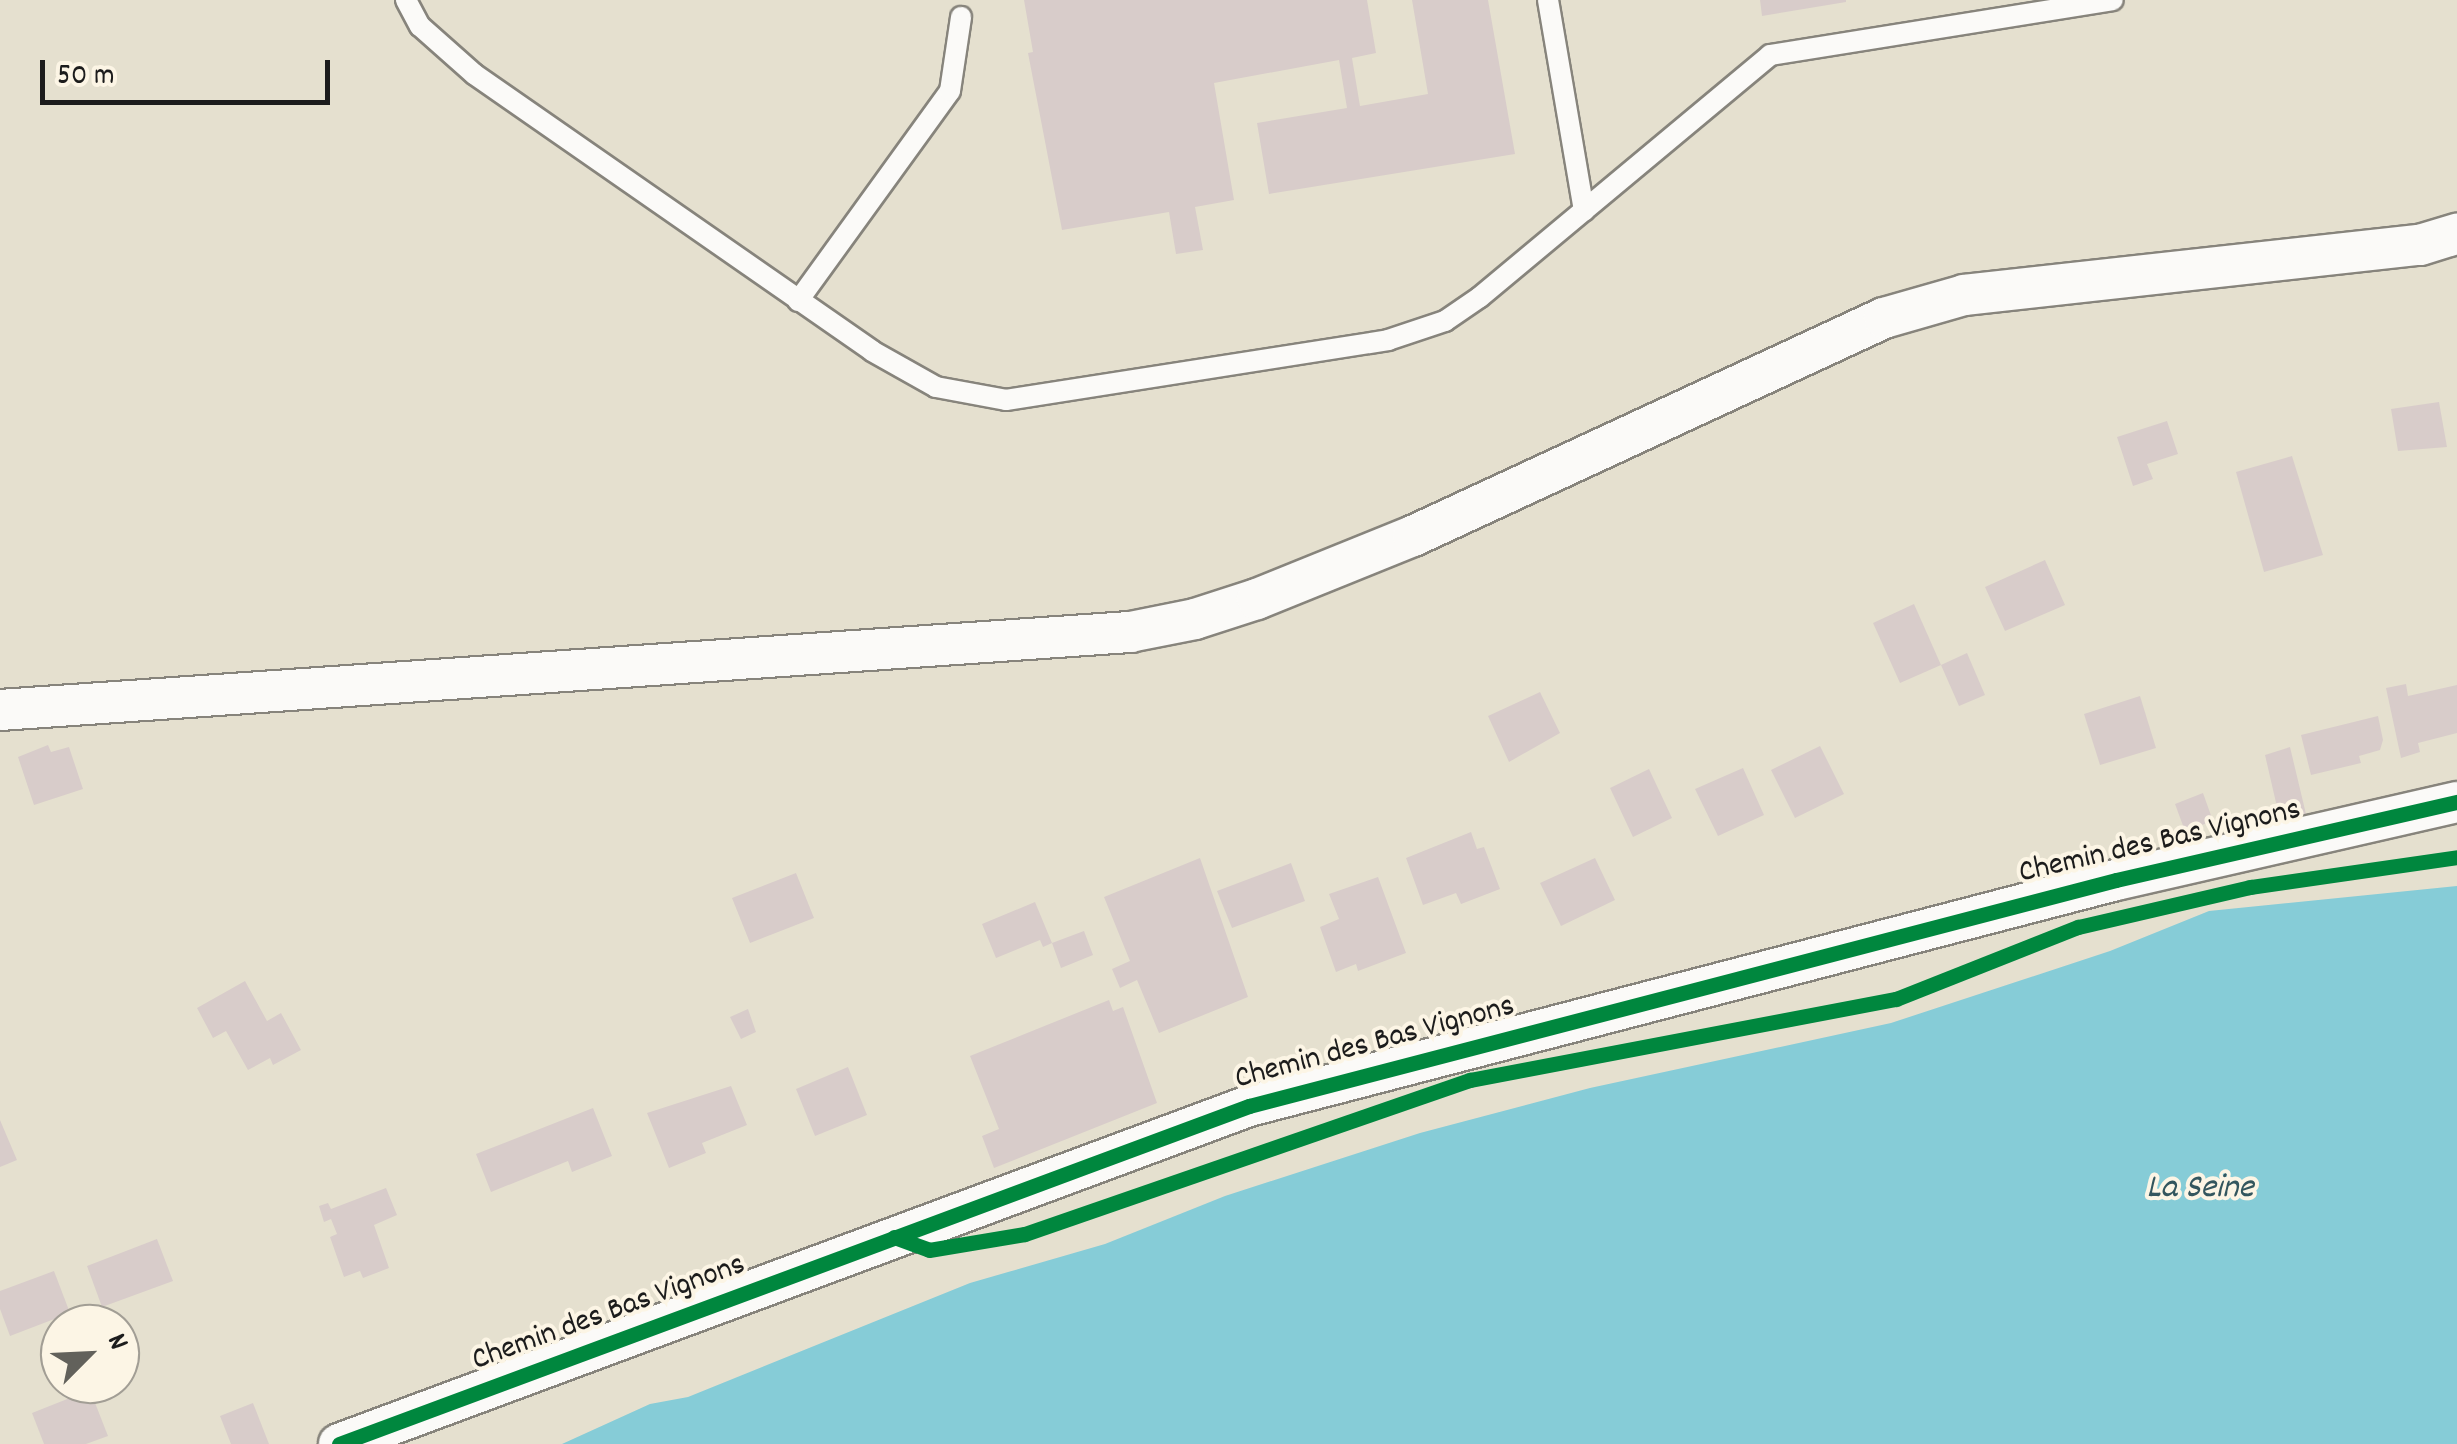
<!DOCTYPE html>
<style>
body{margin:0}
#map{position:relative;width:2457px;height:1444px;overflow:hidden;background:#e5e0cf;font-family:Dekko,sans-serif}
div>[style]{position:absolute}
[style*='--x']{left:calc(var(--x)*1px);top:calc(var(--y)*1px);width:calc(var(--w)*1px);rotate:calc(var(--a)*1deg)}
.water>*{inset:0;background:#86ccd7}
.building>*{inset:0;background:#d8ccca}
.roads{filter:drop-shadow(2px 0 #87847c) drop-shadow(-2px 0 #87847c) drop-shadow(0 2px #87847c) drop-shadow(0 -2px #87847c)}
.lane>*{height:20px;margin:-10px;padding:0 10px;transform-origin:10px;border-radius:10px;background:#fbfaf8}
.street>*{height:40px;margin:-20px;padding:0 20px;transform-origin:20px;border-radius:20px;background:#fbfaf8}
.cycleway>*{height:15px;margin:-7.5px;padding:0 7.5px;transform-origin:7.5px;border-radius:7.5px;background:#00873e}
span{translate:-50% -50%;white-space:nowrap;text-align:center;line-height:1.15;-webkit-text-stroke:8px #fcf5e5;paint-order:stroke}
.street-label{font-size:32px;color:#1c1c1c}
.water-label{font-size:35px;color:#33565e;font-style:italic}
.north{position:absolute;left:40px;top:1304px;width:100px;height:100px;box-sizing:border-box;background:#fcf5e5;border:2px solid #a29e95;border-radius:50%;rotate:66deg;font-size:28px;font-weight:700;line-height:40px;text-align:center;color:#1c1c1c}
.north::after{content:'';display:block;margin:auto;width:35px;height:45px;background:#62615b;clip-path:polygon(50% 0,100% 100%,50% 72%,0 100%)}
.scale{position:absolute;left:40px;top:60px;width:290px;height:45px;box-sizing:border-box;border:5px solid #1c1c1c;border-top:0;padding-left:12px;font-size:30px;line-height:35px;white-space:nowrap;color:#1c1c1c;-webkit-text-stroke:8px #fcf5e5;paint-order:stroke}
</style>
<div id="map">
<div class="water">
<i style="clip-path:polygon(2457px 886px,2457px 1444px,562px 1444px,650px 1404px,688px 1397px,970px 1283px,1105px 1244px,1225px 1196px,1420px 1133px,1590px 1088px,1891px 1023px,2110px 951px,2209px 911px)"></i>
</div>
<div class="building">
<i style="clip-path:polygon(1024px 0,1367px 0,1376px 53px,1352px 58px,1360px 106px,1428px 94px,1412px 0,1488px 0,1515px 154px,1269px 194px,1257px 123px,1347px 108px,1339px 60px,1214px 83px,1234px 200px,1195px 207px,1203px 250px,1176px 254px,1169px 212px,1062px 230px,1028px 53px,1033px 52px)"></i>
<i style="clip-path:polygon(1760px 0,1846px 0,1846px 2px,1762px 16px)"></i>
<i style="clip-path:polygon(2439px 402px,2447px 447px,2398px 451px,2391px 409px)"></i>
<i style="clip-path:polygon(2167px 421px,2178px 454px,2147px 464px,2153px 479px,2133px 486px,2117px 437px)"></i>
<i style="clip-path:polygon(2292px 456px,2323px 555px,2264px 572px,2236px 472px)"></i>
<i style="clip-path:polygon(2045px 560px,2065px 605px,2005px 631px,1985px 587px)"></i>
<i style="clip-path:polygon(1914px 604px,1941px 665px,1900px 683px,1873px 623px)"></i>
<i style="clip-path:polygon(1967px 653px,1985px 695px,1959px 706px,1941px 665px)"></i>
<i style="clip-path:polygon(2406px 684px,2408px 696px,2457px 685px,2457px 733px,2418px 743px,2420px 752px,2401px 758px,2386px 688px)"></i>
<i style="clip-path:polygon(1540px 692px,1560px 733px,1509px 762px,1488px 716px)"></i>
<i style="clip-path:polygon(2140px 696px,2156px 748px,2100px 765px,2084px 714px)"></i>
<i style="clip-path:polygon(2378px 716px,2383px 740px,2380px 750px,2359px 756px,2361px 763px,2311px 775px,2301px 735px)"></i>
<i style="clip-path:polygon(48px 745px,51px 752px,69px 747px,83px 789px,34px 805px,18px 757px)"></i>
<i style="clip-path:polygon(1820px 746px,1844px 794px,1795px 818px,1771px 770px)"></i>
<i style="clip-path:polygon(2290px 747px,2306px 814px,2280px 820px,2265px 755px)"></i>
<i style="clip-path:polygon(1743px 768px,1764px 815px,1718px 836px,1695px 789px)"></i>
<i style="clip-path:polygon(1649px 769px,1672px 818px,1633px 837px,1610px 788px)"></i>
<i style="clip-path:polygon(2203px 793px,2213px 821px,2185px 831px,2175px 804px)"></i>
<i style="clip-path:polygon(1471px 832px,1477px 849px,1484px 847px,1500px 889px,1461px 904px,1456px 893px,1423px 905px,1406px 858px)"></i>
<i style="clip-path:polygon(1200px 858px,1248px 997px,1159px 1033px,1137px 980px,1120px 988px,1112px 969px,1130px 961px,1104px 897px)"></i>
<i style="clip-path:polygon(1595px 858px,1615px 900px,1561px 926px,1540px 883px)"></i>
<i style="clip-path:polygon(1291px 863px,1305px 901px,1232px 928px,1217px 891px)"></i>
<i style="clip-path:polygon(796px 873px,814px 918px,750px 943px,732px 898px)"></i>
<i style="clip-path:polygon(1378px 877px,1406px 953px,1358px 971px,1356px 964px,1336px 972px,1320px 927px,1339px 919px,1329px 894px)"></i>
<i style="clip-path:polygon(1035px 902px,1052px 943px,1084px 931px,1093px 955px,1061px 968px,1052px 943px,1043px 947px,1040px 940px,996px 958px,982px 924px)"></i>
<i style="clip-path:polygon(245px 981px,267px 1021px,281px 1013px,301px 1050px,273px 1065px,270px 1058px,248px 1070px,226px 1031px,213px 1038px,197px 1008px)"></i>
<i style="clip-path:polygon(1109px 1000px,1113px 1011px,1123px 1007px,1157px 1103px,994px 1168px,982px 1136px,999px 1129px,970px 1056px)"></i>
<i style="clip-path:polygon(748px 1009px,756px 1032px,741px 1039px,730px 1017px)"></i>
<i style="clip-path:polygon(848px 1067px,867px 1115px,815px 1136px,796px 1089px)"></i>
<i style="clip-path:polygon(731px 1086px,747px 1125px,702px 1143px,706px 1153px,669px 1168px,647px 1113px)"></i>
<i style="clip-path:polygon(593px 1108px,612px 1156px,572px 1172px,568px 1161px,491px 1192px,476px 1154px)"></i>
<i style="clip-path:polygon(0 1120px,17px 1160px,0 1167px)"></i>
<i style="clip-path:polygon(386px 1188px,397px 1215px,374px 1225px,389px 1268px,363px 1278px,360px 1271px,344px 1277px,330px 1237px,337px 1234px,331px 1219px,324px 1222px,319px 1206px,328px 1203px,331px 1209px)"></i>
<i style="clip-path:polygon(157px 1239px,173px 1281px,102px 1307px,87px 1266px)"></i>
<i style="clip-path:polygon(54px 1271px,70px 1313px,10px 1336px,0 1309px,0 1291px)"></i>
<i style="clip-path:polygon(90px 1390px,108px 1436px,86px 1444px,44px 1444px,32px 1413px)"></i>
<i style="clip-path:polygon(253px 1403px,269px 1444px,231px 1444px,220px 1416px)"></i>
</div>
<div class="roads">
<div class="lane">
<i style="--x:406;--y:0;--w:30;--a:62"></i>
<i style="--x:420;--y:26;--w:72;--a:41.6"></i>
<i style="--x:474;--y:74;--w:485;--a:34.8"></i>
<i style="--x:872;--y:351;--w:73;--a:29.4"></i>
<i style="--x:936;--y:387;--w:71;--a:10.5"></i>
<i style="--x:1006;--y:400;--w:387;--a:-8.9"></i>
<i style="--x:1388;--y:340;--w:60;--a:-18.4"></i>
<i style="--x:1445;--y:321;--w:42;--a:-34.4"></i>
<i style="--x:1480;--y:297;--w:378;--a:-39.8"></i>
<i style="--x:1770;--y:55;--w:347;--a:-9.1"></i>
<i style="--x:1548;--y:0;--w:214;--a:80.3"></i>
<i style="--x:798;--y:301;--w:259;--a:-54.1"></i>
<i style="--x:950;--y:91;--w:75;--a:-81.5"></i>
</div>
<div class="street">
<i style="--x:0;--y:710;--w:1133;--a:-3.95"></i>
<i style="--x:1130;--y:632;--w:66;--a:-11.3"></i>
<i style="--x:1195;--y:619;--w:65;--a:-17.9"></i>
<i style="--x:1257;--y:599;--w:168;--a:-22"></i>
<i style="--x:1413;--y:536;--w:519;--a:-24.84"></i>
<i style="--x:1884;--y:318;--w:83;--a:-16"></i>
<i style="--x:1964;--y:295;--w:459;--a:-6.3"></i>
<i style="--x:2420;--y:245;--w:39;--a:-17"></i>
<i style="--x:339;--y:1444;--w:971;--a:-20.38"></i>
<i style="--x:1249;--y:1106;--w:896;--a:-14.61"></i>
<i style="--x:2116;--y:880;--w:350;--a:-12.9"></i>
</div>
</div>
<div class="cycleway">
<i style="--x:894;--y:1237;--w:37;--a:20"></i>
<i style="--x:929;--y:1250;--w:97;--a:-9.5"></i>
<i style="--x:1025;--y:1234;--w:471;--a:-19.1"></i>
<i style="--x:1470;--y:1080;--w:434;--a:-10.8"></i>
<i style="--x:1896;--y:999;--w:196;--a:-21.6"></i>
<i style="--x:2078;--y:927;--w:177;--a:-13.1"></i>
<i style="--x:2250;--y:887;--w:209;--a:-8.2"></i>
<i style="--x:339;--y:1444;--w:971;--a:-20.38"></i>
<i style="--x:1249;--y:1106;--w:896;--a:-14.61"></i>
<i style="--x:2116;--y:880;--w:350;--a:-12.9"></i>
</div>
<div class="street-label">
<span style="left:2160px;top:843px;rotate:-13deg">Chemin des Bas Vignons</span>
<span style="left:1375px;top:1044px;rotate:-15deg">Chemin des Bas Vignons</span>
<span style="left:609px;top:1314px;rotate:-20deg">Chemin des Bas Vignons</span>
</div>
<div class="water-label">
<span style="left:2200px;top:1189px">La Seine</span>
</div>
<div class="north">N</div>
<div class="scale">50 m</div>
</div>
